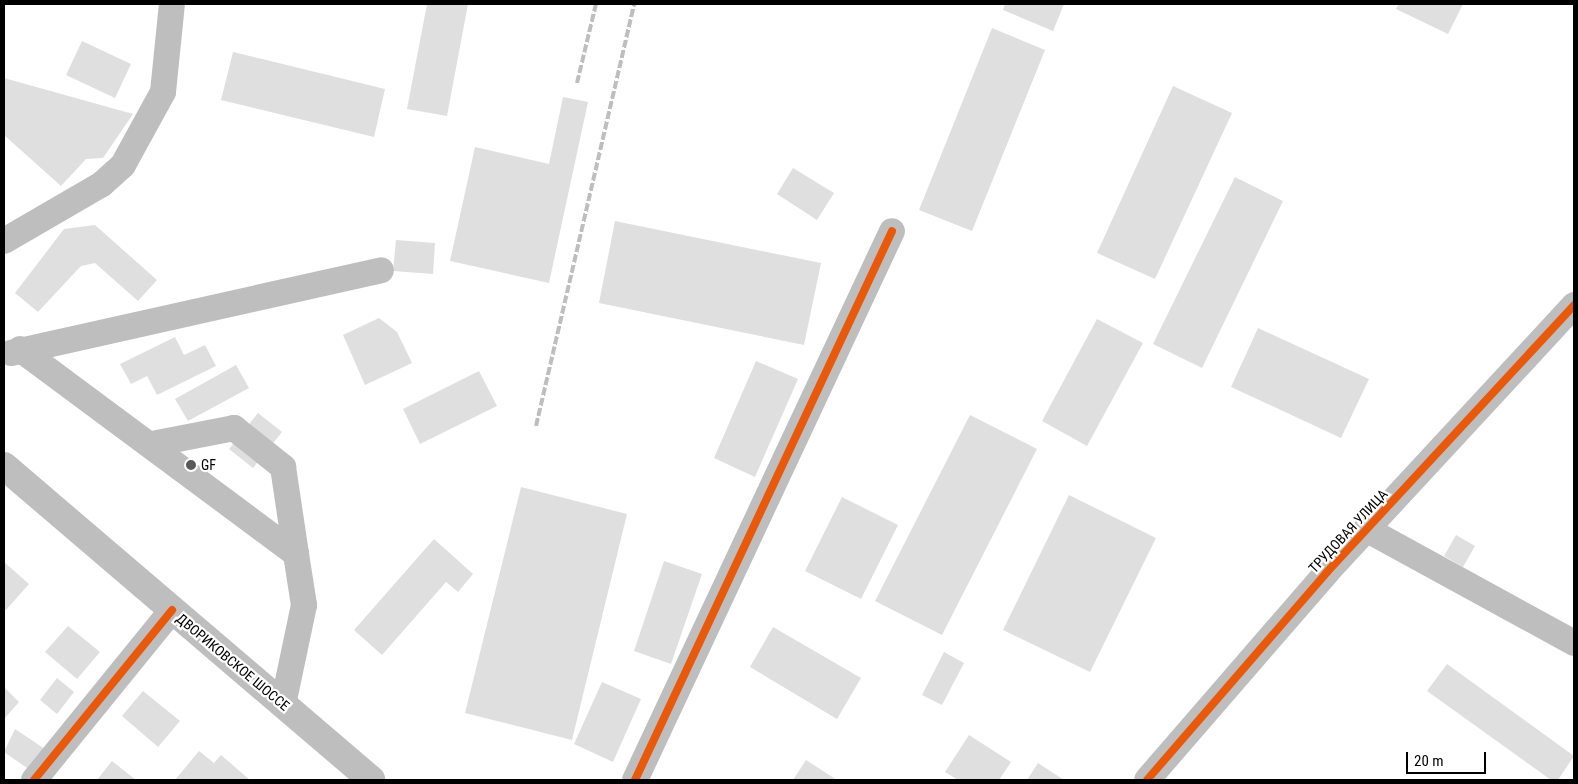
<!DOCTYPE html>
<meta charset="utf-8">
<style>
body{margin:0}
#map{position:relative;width:1578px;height:784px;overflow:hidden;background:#fff;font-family:"Roboto Condensed",sans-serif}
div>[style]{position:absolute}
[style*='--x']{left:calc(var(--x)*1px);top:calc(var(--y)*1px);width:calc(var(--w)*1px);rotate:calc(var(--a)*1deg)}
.building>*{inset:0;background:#dfdfdf}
.minor>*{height:26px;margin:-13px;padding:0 13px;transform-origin:13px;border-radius:13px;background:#bebebe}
.major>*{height:28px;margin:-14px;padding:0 14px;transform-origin:14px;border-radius:14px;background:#bebebe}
.rail>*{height:4px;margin-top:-2px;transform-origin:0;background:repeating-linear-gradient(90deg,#bebebe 0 8px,transparent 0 10.5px)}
.cycleway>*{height:8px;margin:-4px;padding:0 4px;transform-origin:4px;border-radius:4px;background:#e8590c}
.dots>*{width:14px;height:14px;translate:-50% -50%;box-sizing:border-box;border:2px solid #fff;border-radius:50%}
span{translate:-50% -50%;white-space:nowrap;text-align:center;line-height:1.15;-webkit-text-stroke:4.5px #fff;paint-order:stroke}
.poi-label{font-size:14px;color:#000}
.left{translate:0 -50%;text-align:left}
.street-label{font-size:14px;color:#000}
.frame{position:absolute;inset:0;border:5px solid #000;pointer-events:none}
.scale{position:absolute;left:1406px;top:752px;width:80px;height:22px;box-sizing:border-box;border:2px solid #000;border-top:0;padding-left:6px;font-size:15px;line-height:18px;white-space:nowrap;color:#000;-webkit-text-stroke:4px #fff;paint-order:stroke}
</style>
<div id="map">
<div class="building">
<i style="clip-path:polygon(427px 4px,468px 4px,447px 116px,407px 109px)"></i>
<i style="clip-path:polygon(1005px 4px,1064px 4px,1053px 31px,1003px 10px)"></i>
<i style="clip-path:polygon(1399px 4px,1463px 4px,1448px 34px,1396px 9px)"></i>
<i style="clip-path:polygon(992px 28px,1045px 50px,972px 231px,919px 210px)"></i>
<i style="clip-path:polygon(82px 41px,131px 64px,115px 98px,66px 75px)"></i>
<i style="clip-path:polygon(233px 52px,385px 89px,374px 137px,221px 100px)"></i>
<i style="clip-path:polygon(4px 78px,133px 114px,103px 158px,86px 159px,61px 186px,4px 135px)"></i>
<i style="clip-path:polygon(1173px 86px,1232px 113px,1155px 279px,1097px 253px)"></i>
<i style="clip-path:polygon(563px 97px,588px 102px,549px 283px,450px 261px,475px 147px,549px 164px)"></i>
<i style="clip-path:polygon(793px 168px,834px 193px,817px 220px,777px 194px)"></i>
<i style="clip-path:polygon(1235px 177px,1283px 201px,1202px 368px,1153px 344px)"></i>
<i style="clip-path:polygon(615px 221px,821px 263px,804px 345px,599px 303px)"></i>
<i style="clip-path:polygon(95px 225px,157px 280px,138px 301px,95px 263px,81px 266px,38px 312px,15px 293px,64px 229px)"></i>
<i style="clip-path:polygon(396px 240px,435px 243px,433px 274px,393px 271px)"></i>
<i style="clip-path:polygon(379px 318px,397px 332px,412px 363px,365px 385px,343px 335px)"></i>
<i style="clip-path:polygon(1097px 319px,1143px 343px,1087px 446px,1042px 421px)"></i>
<i style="clip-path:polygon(1258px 328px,1369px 379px,1341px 438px,1231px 387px)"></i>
<i style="clip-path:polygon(175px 337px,184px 355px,205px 345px,216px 366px,157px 395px,147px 376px,131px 384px,120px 364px)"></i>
<i style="clip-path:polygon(756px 361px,798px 379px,755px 477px,714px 458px)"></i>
<i style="clip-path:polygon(236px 365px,249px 388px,188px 421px,175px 399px)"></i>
<i style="clip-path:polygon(479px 371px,497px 406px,420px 444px,403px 409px)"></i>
<i style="clip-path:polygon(258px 413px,282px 432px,253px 468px,229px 449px)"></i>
<i style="clip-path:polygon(970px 415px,1037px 449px,942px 635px,875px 601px)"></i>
<i style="clip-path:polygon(521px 487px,627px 514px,572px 740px,465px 713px)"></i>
<i style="clip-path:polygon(1069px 495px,1156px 538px,1090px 672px,1003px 630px)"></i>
<i style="clip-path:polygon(842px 497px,898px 525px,861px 599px,805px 571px)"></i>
<i style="clip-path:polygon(1456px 535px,1475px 546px,1463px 567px,1444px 556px)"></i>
<i style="clip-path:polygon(434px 539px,473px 574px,458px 592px,446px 582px,382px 655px,354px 630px)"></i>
<i style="clip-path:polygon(664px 561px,702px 574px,671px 664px,634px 651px)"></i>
<i style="clip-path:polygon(4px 562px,29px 584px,6px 610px,4px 609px)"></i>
<i style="clip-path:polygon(68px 626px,100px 652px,77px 679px,45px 652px)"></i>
<i style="clip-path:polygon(773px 627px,861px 678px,837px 719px,750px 667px)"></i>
<i style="clip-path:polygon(944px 652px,964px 663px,942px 705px,922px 695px)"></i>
<i style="clip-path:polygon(1447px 664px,1574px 756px,1558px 780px,1551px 780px,1427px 691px)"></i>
<i style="clip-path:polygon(57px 678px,74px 692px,57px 714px,40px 700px)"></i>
<i style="clip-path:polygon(602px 682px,641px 699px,613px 762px,574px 744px)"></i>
<i style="clip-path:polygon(4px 687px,19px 702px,4px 719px)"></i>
<i style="clip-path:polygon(143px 691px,180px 721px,158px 747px,122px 716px)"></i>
<i style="clip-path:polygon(15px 729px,45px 749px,30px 770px,4px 752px)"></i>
<i style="clip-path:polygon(969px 735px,1011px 762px,999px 780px,958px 780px,945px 772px)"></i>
<i style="clip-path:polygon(199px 751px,214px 763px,221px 755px,250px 780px,175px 780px)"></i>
<i style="clip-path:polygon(806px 760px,837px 780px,793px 780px)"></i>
<i style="clip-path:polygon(112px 761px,136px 780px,97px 780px)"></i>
<i style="clip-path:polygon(1038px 763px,1064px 780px,1027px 780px)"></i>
</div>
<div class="minor">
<i style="--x:4;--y:241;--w:113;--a:-30.2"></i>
<i style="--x:102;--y:184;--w:28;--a:-42"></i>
<i style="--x:123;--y:165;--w:83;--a:-61.3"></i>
<i style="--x:163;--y:92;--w:88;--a:-84.2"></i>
<i style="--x:20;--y:349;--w:344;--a:36.6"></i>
<i style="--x:296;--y:554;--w:52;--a:81.1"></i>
<i style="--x:304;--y:605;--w:102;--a:101.9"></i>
<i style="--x:11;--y:353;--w:379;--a:-12.6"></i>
<i style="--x:152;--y:444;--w:84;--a:-11"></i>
<i style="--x:234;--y:428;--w:63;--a:38.5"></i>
<i style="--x:283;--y:467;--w:88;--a:81.5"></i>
<i style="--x:1366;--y:529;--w:237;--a:28.7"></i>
<i style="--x:34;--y:780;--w:219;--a:-50.9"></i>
<i style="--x:635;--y:780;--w:606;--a:-64.91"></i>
<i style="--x:1147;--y:780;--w:275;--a:-49.1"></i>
<i style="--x:1327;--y:572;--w:364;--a:-47.2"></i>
</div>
<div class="major">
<i style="--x:4;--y:466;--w:483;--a:40.5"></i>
</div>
<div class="rail">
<i style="--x:577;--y:83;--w:81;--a:-76.5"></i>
<i style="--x:536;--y:426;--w:433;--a:-76.9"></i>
</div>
<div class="cycleway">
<i style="--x:34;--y:780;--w:219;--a:-50.9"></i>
<i style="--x:635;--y:780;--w:606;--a:-64.91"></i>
<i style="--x:1147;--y:780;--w:275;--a:-49.1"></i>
<i style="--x:1327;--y:572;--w:364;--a:-47.2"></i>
</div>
<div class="dots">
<i style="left:191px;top:465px;background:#595959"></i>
</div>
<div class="poi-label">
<span class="left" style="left:201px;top:465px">GF</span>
</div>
<div class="street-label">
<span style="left:1348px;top:531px;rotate:-47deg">ТРУДОВАЯ УЛИЦА</span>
<span style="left:233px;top:662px;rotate:40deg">ДВОРИКОВСКОЕ ШОССЕ</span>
</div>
<div class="frame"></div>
<div class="scale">20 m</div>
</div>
